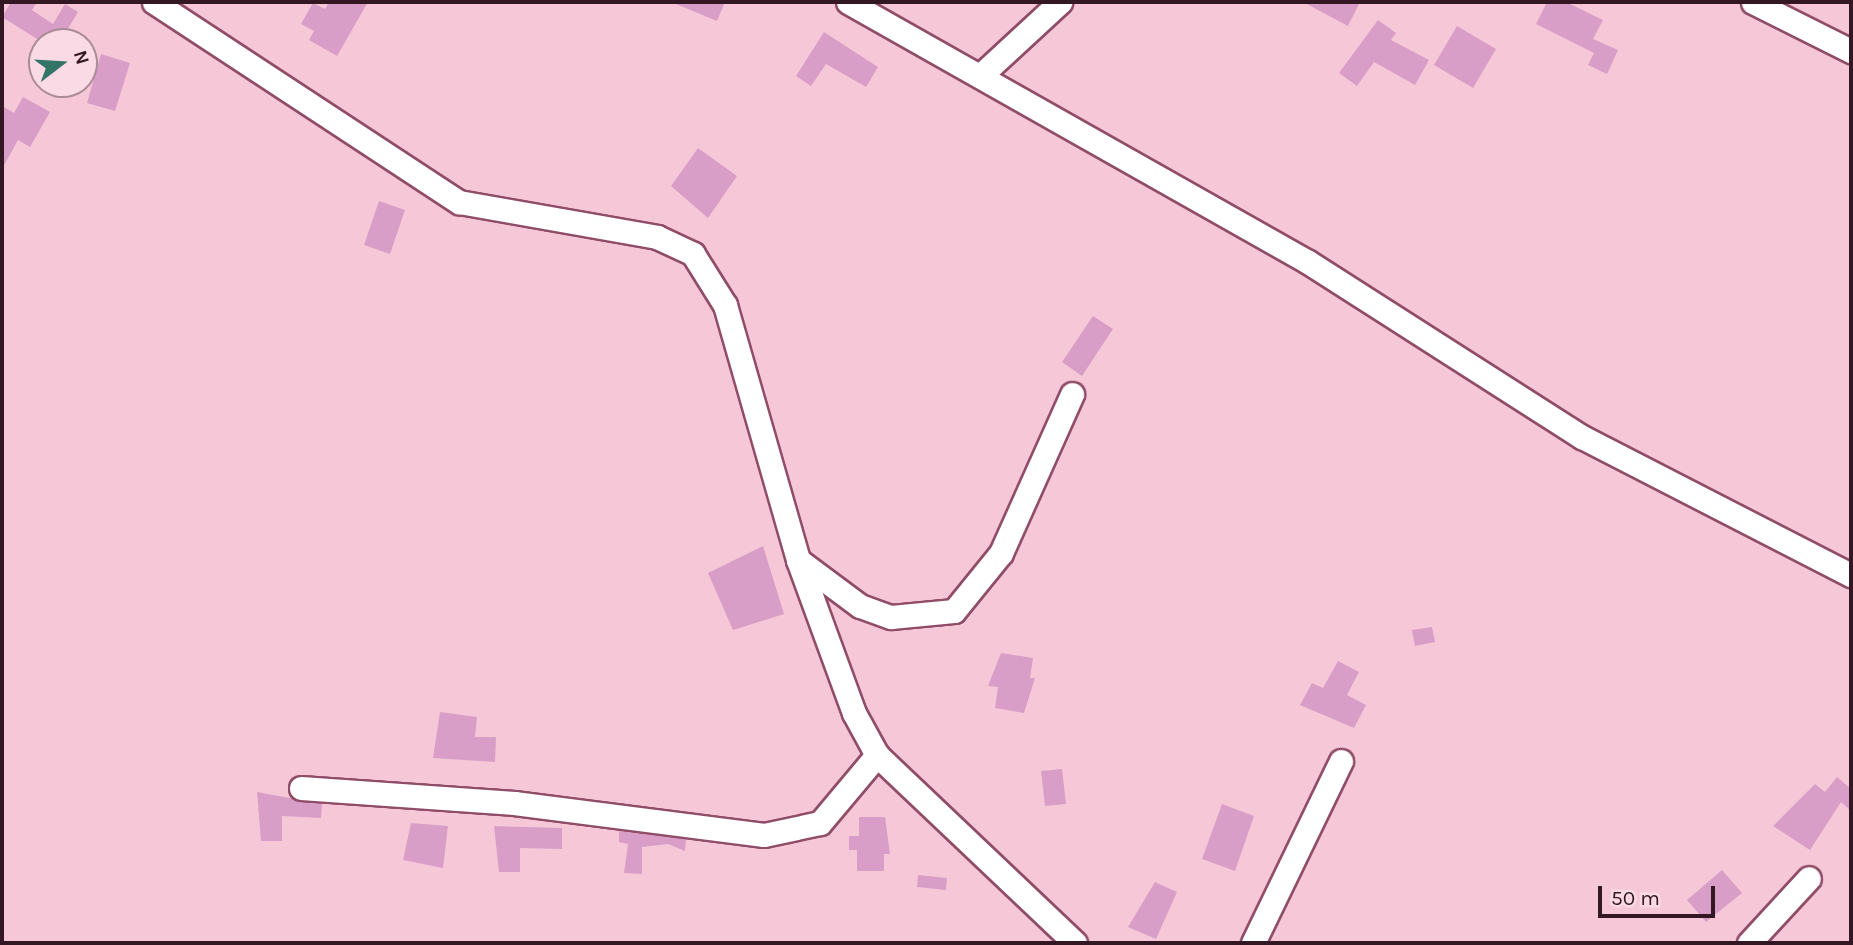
<!DOCTYPE html>
<style>
body{margin:0}
#map{position:relative;width:1853px;height:945px;overflow:hidden;background:#f6c8d7;font-family:Karla,sans-serif}
div>[style]{position:absolute}
[style*='--x']{left:calc(var(--x)*1px);top:calc(var(--y)*1px);width:calc(var(--w)*1px);rotate:calc(var(--a)*1deg)}
.building>*{inset:0;background:#d89ec8}
.roads{filter:drop-shadow(2px 0 #904d67) drop-shadow(-2px 0 #904d67) drop-shadow(0 2px #904d67) drop-shadow(0 -2px #904d67)}
.minor>*{height:23px;margin:-11.5px;padding:0 11.5px;transform-origin:11.5px;border-radius:11.5px;background:#fff}
span{translate:-50% -50%;white-space:nowrap;text-align:center;line-height:1.15;-webkit-text-stroke:5px #fadae4;paint-order:stroke}
.frame{position:absolute;inset:0;border:4px solid #331722;pointer-events:none}
.north{position:absolute;left:28px;top:28px;width:70px;height:70px;box-sizing:border-box;background:#fadae4;border:2px solid #aa8c96;border-radius:50%;rotate:73deg;font-size:19px;font-weight:700;line-height:28px;text-align:center;color:#331722}
.north::after{content:'';display:block;margin:auto;width:24px;height:32px;background:#327465;clip-path:polygon(50% 0,100% 100%,50% 72%,0 100%)}
.scale{position:absolute;left:1598px;top:886px;width:117px;height:32px;box-sizing:border-box;border:4px solid #331722;border-top:0;padding-left:9px;font-size:21px;line-height:24px;white-space:nowrap;color:#331722;-webkit-text-stroke:5px #fadae4;paint-order:stroke}
</style>
<div id="map">
<div class="building">
<i style="clip-path:polygon(11px 2px,37px 2px,32px 10px,53px 24px,65px 4px,78px 12px,60px 42px,42px 42px,2px 17px)"></i>
<i style="clip-path:polygon(329px 2px,368px 2px,337px 56px,309px 40px,314px 31px,301px 24px,313px 3px,325px 9px)"></i>
<i style="clip-path:polygon(671px 2px,725px 2px,717px 21px)"></i>
<i style="clip-path:polygon(1303px 2px,1360px 2px,1348px 26px)"></i>
<i style="clip-path:polygon(1547px 2px,1566px 2px,1603px 20px,1593px 39px,1618px 50px,1607px 74px,1588px 65px,1594px 53px,1536px 24px)"></i>
<i style="clip-path:polygon(1378px 20px,1396px 33px,1391px 40px,1429px 60px,1415px 85px,1374px 62px,1357px 86px,1339px 73px)"></i>
<i style="clip-path:polygon(1457px 26px,1496px 49px,1473px 88px,1434px 65px)"></i>
<i style="clip-path:polygon(824px 32px,878px 67px,866px 87px,826px 64px,811px 86px,796px 76px)"></i>
<i style="clip-path:polygon(101px 54px,130px 63px,115px 111px,87px 103px)"></i>
<i style="clip-path:polygon(23px 97px,50px 112px,30px 147px,18px 140px,2px 169px,2px 106px,14px 113px)"></i>
<i style="clip-path:polygon(698px 148px,737px 176px,708px 218px,671px 186px)"></i>
<i style="clip-path:polygon(379px 201px,405px 210px,390px 254px,364px 245px)"></i>
<i style="clip-path:polygon(1093px 316px,1113px 329px,1082px 376px,1062px 362px)"></i>
<i style="clip-path:polygon(763px 546px,784px 614px,733px 630px,708px 573px)"></i>
<i style="clip-path:polygon(1432px 627px,1435px 642px,1415px 646px,1412px 630px)"></i>
<i style="clip-path:polygon(1001px 653px,1033px 658px,1030px 678px,1035px 678px,1024px 713px,995px 708px,998px 687px,988px 686px)"></i>
<i style="clip-path:polygon(1338px 661px,1359px 672px,1347px 695px,1366px 705px,1354px 728px,1300px 705px,1312px 683px,1323px 688px)"></i>
<i style="clip-path:polygon(440px 712px,477px 717px,475px 737px,496px 737px,495px 762px,433px 758px)"></i>
<i style="clip-path:polygon(1062px 769px,1066px 804px,1045px 806px,1041px 771px)"></i>
<i style="clip-path:polygon(1837px 777px,1851px 789px,1851px 811px,1841px 802px,1810px 850px,1773px 826px,1815px 784px,1825px 792px)"></i>
<i style="clip-path:polygon(257px 792px,322px 804px,321px 818px,282px 816px,282px 841px,261px 841px)"></i>
<i style="clip-path:polygon(1222px 804px,1254px 816px,1235px 871px,1202px 859px)"></i>
<i style="clip-path:polygon(859px 817px,885px 817px,890px 854px,884px 854px,884px 871px,857px 871px,857px 850px,849px 850px,849px 836px,859px 836px)"></i>
<i style="clip-path:polygon(411px 823px,448px 826px,443px 868px,403px 860px)"></i>
<i style="clip-path:polygon(494px 826px,562px 828px,562px 849px,520px 848px,520px 872px,499px 872px)"></i>
<i style="clip-path:polygon(619px 831px,686px 839px,685px 851px,668px 844px,642px 847px,642px 874px,624px 873px,628px 844px,619px 842px)"></i>
<i style="clip-path:polygon(1722px 870px,1742px 893px,1706px 922px,1687px 900px)"></i>
<i style="clip-path:polygon(918px 875px,947px 878px,946px 890px,917px 887px)"></i>
<i style="clip-path:polygon(1155px 882px,1177px 892px,1156px 939px,1128px 927px)"></i>
</div>
<div class="roads">
<div class="minor">
<i style="--x:154;--y:2;--w:365;--a:33.3"></i>
<i style="--x:459;--y:202;--w:201;--a:10"></i>
<i style="--x:657;--y:237;--w:40;--a:25"></i>
<i style="--x:693;--y:254;--w:60;--a:57.9"></i>
<i style="--x:725;--y:305;--w:265;--a:74"></i>
<i style="--x:798;--y:560;--w:163;--a:69.9"></i>
<i style="--x:854;--y:713;--w:48;--a:61.3"></i>
<i style="--x:877;--y:755;--w:273;--a:43.5"></i>
<i style="--x:848;--y:2;--w:528;--a:29.48"></i>
<i style="--x:1308;--y:262;--w:325;--a:32.6"></i>
<i style="--x:1582;--y:437;--w:302;--a:27.2"></i>
<i style="--x:1753;--y:2;--w:110;--a:26.6"></i>
<i style="--x:981;--y:75;--w:108;--a:-42.7"></i>
<i style="--x:798;--y:560;--w:77;--a:36.6"></i>
<i style="--x:860;--y:606;--w:33;--a:20"></i>
<i style="--x:891;--y:617;--w:63;--a:-5.4"></i>
<i style="--x:954;--y:611;--w:75;--a:-51"></i>
<i style="--x:1001;--y:553;--w:174;--a:-65.9"></i>
<i style="--x:301;--y:788;--w:214;--a:4"></i>
<i style="--x:514;--y:803;--w:252;--a:7.3"></i>
<i style="--x:764;--y:835;--w:57;--a:-12.1"></i>
<i style="--x:820;--y:823;--w:89;--a:-50"></i>
<i style="--x:1253;--y:943;--w:202;--a:-64.2"></i>
<i style="--x:1749;--y:943;--w:88;--a:-47.3"></i>
</div>
</div>
<div class="frame"></div>
<div class="north">N</div>
<div class="scale">50 m</div>
</div>
